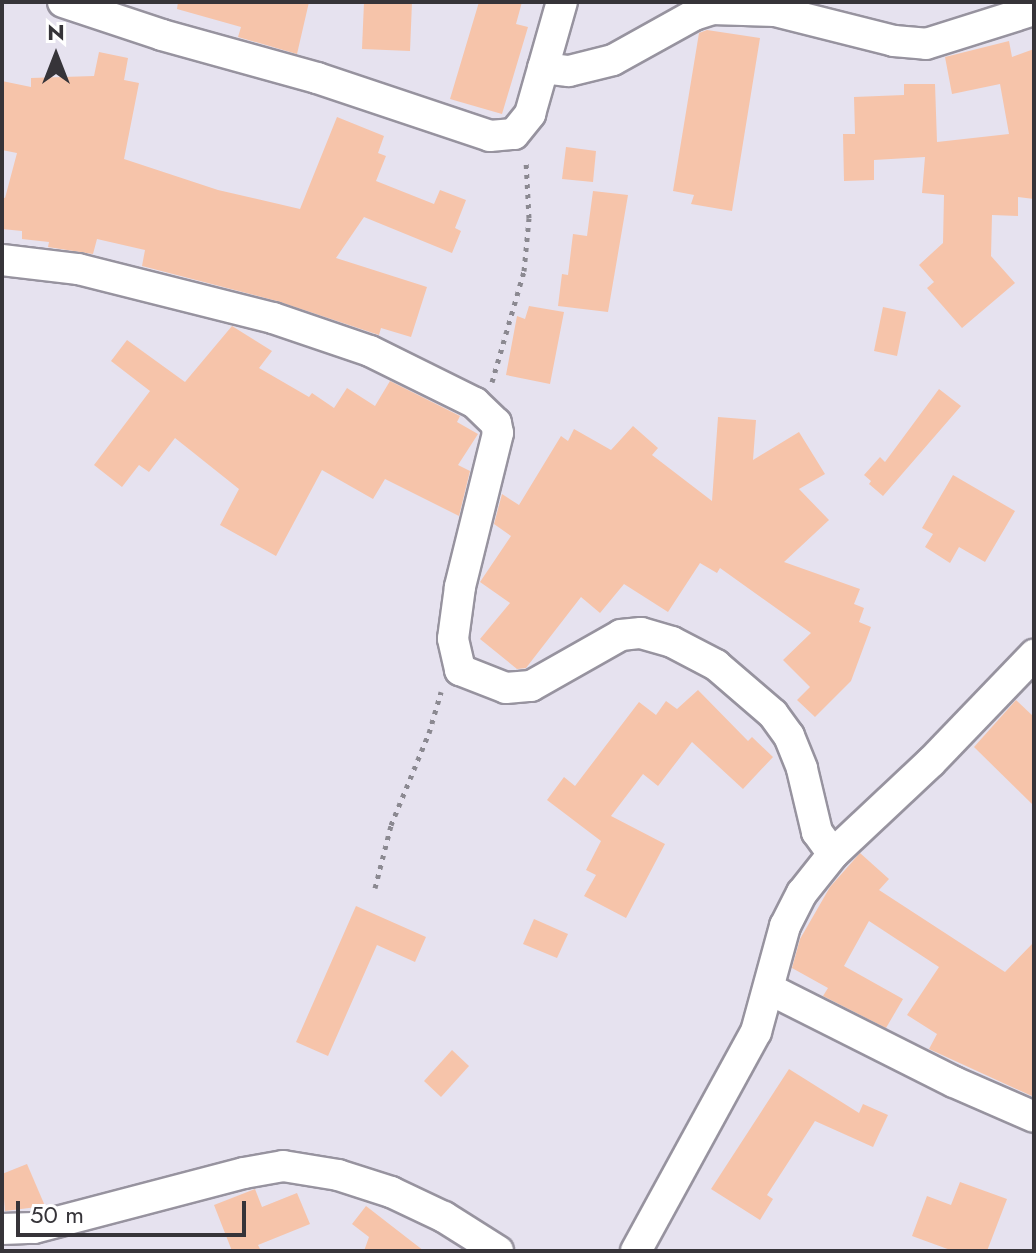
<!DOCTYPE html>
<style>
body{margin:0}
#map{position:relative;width:1036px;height:1253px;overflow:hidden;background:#e6e2ef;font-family:Jost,sans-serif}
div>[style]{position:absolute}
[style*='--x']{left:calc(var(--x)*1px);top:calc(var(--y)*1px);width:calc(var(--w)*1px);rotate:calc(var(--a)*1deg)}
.building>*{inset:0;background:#f6c4aa}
.path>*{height:5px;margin-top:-2.5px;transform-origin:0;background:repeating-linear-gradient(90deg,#8b8991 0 4px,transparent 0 10px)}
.roads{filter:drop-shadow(2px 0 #97939f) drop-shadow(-2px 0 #97939f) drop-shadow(0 2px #97939f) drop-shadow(0 -2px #97939f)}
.street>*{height:30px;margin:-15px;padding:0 15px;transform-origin:15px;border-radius:15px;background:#fff}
span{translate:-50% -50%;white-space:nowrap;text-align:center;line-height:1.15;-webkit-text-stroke:8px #fff;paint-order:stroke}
.frame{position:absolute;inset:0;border:4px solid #363439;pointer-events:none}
.north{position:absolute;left:16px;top:16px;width:80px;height:80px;-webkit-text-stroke:6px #fff;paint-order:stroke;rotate:0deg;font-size:22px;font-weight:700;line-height:32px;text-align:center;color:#363439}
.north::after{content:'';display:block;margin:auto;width:28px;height:36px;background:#363439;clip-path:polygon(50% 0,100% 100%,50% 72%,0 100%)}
.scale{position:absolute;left:16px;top:1201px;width:230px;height:36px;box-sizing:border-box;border:4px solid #363439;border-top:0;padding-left:10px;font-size:24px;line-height:28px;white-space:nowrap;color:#363439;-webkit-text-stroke:6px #fff;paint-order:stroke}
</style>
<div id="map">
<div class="building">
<i style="clip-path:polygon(178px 2px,309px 2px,297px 54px,238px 37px,241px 27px,177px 9px)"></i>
<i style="clip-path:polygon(364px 2px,412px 2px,410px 51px,362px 49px)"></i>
<i style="clip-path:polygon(479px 2px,522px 2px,516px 24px,528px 27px,502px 114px,450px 99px)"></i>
<i style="clip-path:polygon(707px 30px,760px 38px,732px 211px,691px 204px,694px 195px,673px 191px,699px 33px)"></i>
<i style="clip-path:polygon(1009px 41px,1012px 57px,1034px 49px,1034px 199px,1018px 197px,1018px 216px,992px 215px,991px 256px,1015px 283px,962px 328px,927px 288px,934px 282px,919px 265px,943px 243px,944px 195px,922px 193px,925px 157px,874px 160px,874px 180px,844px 181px,843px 134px,855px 134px,854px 97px,904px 95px,904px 84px,935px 84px,937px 142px,1009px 134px,1000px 84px,952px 94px,945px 57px)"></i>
<i style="clip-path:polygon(99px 52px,128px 58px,124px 80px,139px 83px,124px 159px,218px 190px,300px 209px,337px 117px,384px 136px,378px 153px,386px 156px,376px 181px,434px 204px,440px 190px,466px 200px,455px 228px,461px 231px,452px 253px,364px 217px,336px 258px,427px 287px,411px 337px,381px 328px,379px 335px,277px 301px,142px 266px,145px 250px,97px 239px,93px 254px,48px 247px,49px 242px,22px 239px,22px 231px,2px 229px,2px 197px,5px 198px,17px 153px,2px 150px,2px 81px,31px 87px,31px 78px,94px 76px)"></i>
<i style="clip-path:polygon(566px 147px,596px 151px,593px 182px,562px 179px)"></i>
<i style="clip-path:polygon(593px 191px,628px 195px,608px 312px,558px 306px,562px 274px,568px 275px,573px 234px,587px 236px)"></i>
<i style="clip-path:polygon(529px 306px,564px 312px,550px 384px,506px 375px,517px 316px,525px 319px)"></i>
<i style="clip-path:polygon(883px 307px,906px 312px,897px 356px,874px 351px)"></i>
<i style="clip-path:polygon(232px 326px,272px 351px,259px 368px,309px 397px,312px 393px,334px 408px,347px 388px,375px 406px,390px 381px,460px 416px,457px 422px,478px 434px,458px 465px,470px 471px,459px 516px,385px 479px,373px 499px,322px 470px,276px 556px,220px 525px,239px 489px,175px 438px,149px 472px,139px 465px,122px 487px,94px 465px,150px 391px,111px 361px,127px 340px,185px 382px)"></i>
<i style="clip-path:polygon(939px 389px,961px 406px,883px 496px,869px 484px,871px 481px,864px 475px,880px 457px,885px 462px)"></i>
<i style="clip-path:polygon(718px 417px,756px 420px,753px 460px,799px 432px,825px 474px,799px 489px,829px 520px,784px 562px,860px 589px,854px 604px,864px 608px,859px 622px,871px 627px,851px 681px,815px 717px,797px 700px,810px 687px,783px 660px,811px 633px,720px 568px,717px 573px,700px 563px,668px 612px,624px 584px,600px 613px,581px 597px,526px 668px,517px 669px,480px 639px,510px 603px,480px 582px,511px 536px,494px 524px,502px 494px,519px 505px,561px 436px,568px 441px,574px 429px,611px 450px,633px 426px,658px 448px,652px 455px,712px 501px)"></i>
<i style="clip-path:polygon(953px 475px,1015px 511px,985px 562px,959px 547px,950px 563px,925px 547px,933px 534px,922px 528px)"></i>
<i style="clip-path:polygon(698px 690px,748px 741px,752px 737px,773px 757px,743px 789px,692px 742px,658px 786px,643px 774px,611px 816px,665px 844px,626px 918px,584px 896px,596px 875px,586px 870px,601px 841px,547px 800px,564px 777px,575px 786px,639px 702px,656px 715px,666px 701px,677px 709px)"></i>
<i style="clip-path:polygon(1016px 700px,1034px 717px,1034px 806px,974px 747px)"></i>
<i style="clip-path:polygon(860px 853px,889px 879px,879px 890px,1005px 972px,1034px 942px,1034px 1097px,929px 1049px,937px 1034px,907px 1015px,939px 967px,869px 921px,844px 966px,903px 999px,886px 1028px,823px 996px,828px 988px,792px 968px,800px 939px,830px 887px)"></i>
<i style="clip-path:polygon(356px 906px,426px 937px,415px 962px,377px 945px,328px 1056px,296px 1042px)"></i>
<i style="clip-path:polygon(534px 919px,568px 934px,557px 958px,523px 944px)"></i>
<i style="clip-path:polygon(452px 1050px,469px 1066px,441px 1097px,424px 1081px)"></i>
<i style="clip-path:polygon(789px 1069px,859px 1113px,863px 1104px,888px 1115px,873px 1147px,815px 1121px,767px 1195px,773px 1199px,760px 1220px,711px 1189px)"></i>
<i style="clip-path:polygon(27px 1164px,45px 1206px,5px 1211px,2px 1174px)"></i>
<i style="clip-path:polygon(960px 1182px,1007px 1199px,987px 1251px,953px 1251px,912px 1236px,927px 1196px,951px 1205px)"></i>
<i style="clip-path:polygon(255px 1189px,262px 1207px,297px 1193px,310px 1224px,258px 1245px,261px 1251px,232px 1251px,214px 1205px)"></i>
<i style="clip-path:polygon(366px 1206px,424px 1251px,364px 1251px,369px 1237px,352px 1224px)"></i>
</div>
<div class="path">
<i style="--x:492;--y:382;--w:116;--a:-73.9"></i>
<i style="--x:524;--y:271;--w:53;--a:-84.6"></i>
<i style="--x:529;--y:218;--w:57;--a:-93"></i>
<i style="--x:375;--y:888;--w:65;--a:-75.7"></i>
<i style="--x:391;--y:825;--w:100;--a:-67.6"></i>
<i style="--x:429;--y:733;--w:43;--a:-73.7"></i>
</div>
<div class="roads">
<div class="street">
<i style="--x:63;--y:2;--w:104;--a:18.4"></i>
<i style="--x:162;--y:35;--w:161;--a:15.5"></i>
<i style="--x:317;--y:78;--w:182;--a:18.5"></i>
<i style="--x:490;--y:136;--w:24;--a:-5"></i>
<i style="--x:514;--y:134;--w:26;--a:-51"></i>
<i style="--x:530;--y:114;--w:116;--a:-74.1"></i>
<i style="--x:543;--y:68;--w:26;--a:7"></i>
<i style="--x:569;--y:71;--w:45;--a:-14"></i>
<i style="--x:613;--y:60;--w:93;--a:-29.1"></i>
<i style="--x:694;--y:15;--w:19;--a:-18"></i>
<i style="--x:712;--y:9;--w:63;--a:1.8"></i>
<i style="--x:775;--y:11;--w:123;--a:14.1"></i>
<i style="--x:894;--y:41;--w:32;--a:5"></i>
<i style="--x:926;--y:44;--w:113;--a:-17.5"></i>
<i style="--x:2;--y:260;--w:77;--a:6.8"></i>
<i style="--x:78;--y:269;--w:201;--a:14.1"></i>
<i style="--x:273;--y:318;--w:102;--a:18.8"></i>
<i style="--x:370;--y:351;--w:117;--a:26.3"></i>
<i style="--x:475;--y:403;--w:29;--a:44"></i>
<i style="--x:496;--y:423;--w:10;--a:79"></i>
<i style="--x:498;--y:433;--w:159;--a:103.9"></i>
<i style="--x:460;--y:587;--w:52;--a:97.7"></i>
<i style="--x:453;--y:639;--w:32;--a:77"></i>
<i style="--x:460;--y:670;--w:49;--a:21.4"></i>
<i style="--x:506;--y:688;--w:25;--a:-5"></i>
<i style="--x:531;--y:686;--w:103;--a:-29.5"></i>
<i style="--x:621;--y:635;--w:20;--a:-6"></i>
<i style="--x:641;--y:633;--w:32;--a:16"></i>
<i style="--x:672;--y:642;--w:50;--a:27.6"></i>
<i style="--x:716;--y:665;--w:75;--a:40.7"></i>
<i style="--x:773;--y:714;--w:27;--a:54"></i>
<i style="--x:789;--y:736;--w:35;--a:68"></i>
<i style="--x:802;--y:769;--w:65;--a:76.6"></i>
<i style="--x:817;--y:832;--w:27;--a:54"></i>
<i style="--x:769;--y:989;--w:207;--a:26.7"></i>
<i style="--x:954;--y:1082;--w:87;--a:23.6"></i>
<i style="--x:2;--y:1229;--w:32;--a:-2"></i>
<i style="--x:34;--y:1228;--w:217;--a:-14.7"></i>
<i style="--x:244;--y:1173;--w:40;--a:-10"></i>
<i style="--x:283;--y:1166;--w:56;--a:9.3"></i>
<i style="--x:338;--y:1175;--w:56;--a:17.8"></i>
<i style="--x:391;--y:1192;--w:59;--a:25.3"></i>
<i style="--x:444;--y:1217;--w:64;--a:32.2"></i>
<i style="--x:636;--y:1251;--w:250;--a:-61.3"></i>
<i style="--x:756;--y:1032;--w:110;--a:-74.7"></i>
<i style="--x:785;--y:926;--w:37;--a:-63"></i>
<i style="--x:802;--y:893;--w:50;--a:-51.5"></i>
<i style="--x:833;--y:854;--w:134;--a:-43.2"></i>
<i style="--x:931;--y:762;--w:149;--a:-46.1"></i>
</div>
</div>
<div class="frame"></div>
<div class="north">N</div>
<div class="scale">50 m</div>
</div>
